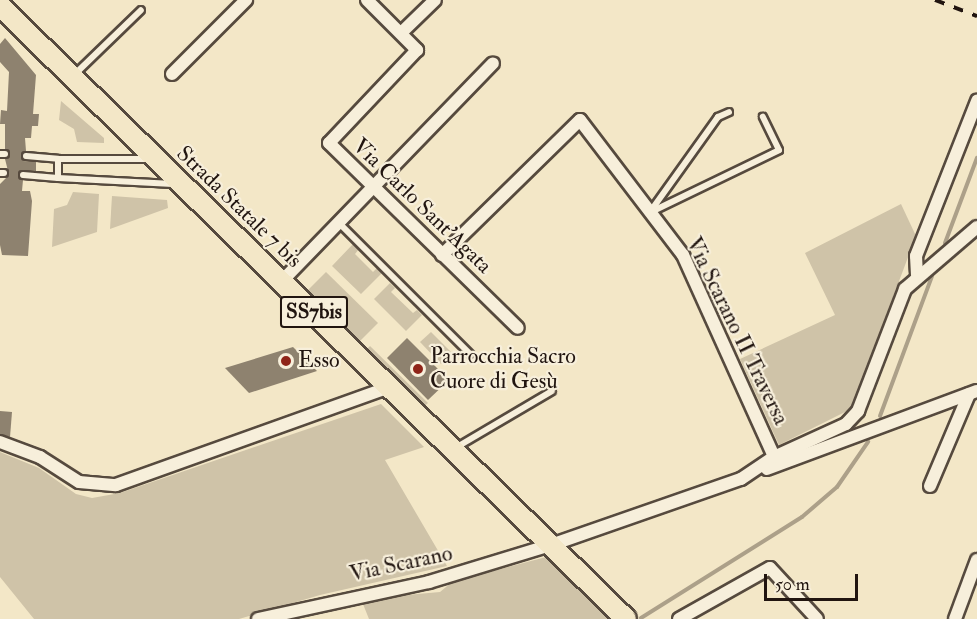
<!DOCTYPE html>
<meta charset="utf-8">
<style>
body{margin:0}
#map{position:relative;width:977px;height:619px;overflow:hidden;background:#f3e7c7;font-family:"IM FELL Double Pica",serif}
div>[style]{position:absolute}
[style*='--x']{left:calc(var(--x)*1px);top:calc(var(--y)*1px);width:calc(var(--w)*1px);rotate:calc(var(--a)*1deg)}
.green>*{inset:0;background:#cfc3a8}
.stream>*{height:4px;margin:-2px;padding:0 2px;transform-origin:2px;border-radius:2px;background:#aca089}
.building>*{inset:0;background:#8e826f}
.roads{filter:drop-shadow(2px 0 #564a3e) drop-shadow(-2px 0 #564a3e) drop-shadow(0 2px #564a3e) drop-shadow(0 -2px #564a3e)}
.service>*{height:6px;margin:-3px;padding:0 3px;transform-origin:3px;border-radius:3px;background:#f7efdb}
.minor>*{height:12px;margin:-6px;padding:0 6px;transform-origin:6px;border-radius:6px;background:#f7efdb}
.primary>*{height:20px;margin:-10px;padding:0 10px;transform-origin:10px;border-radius:10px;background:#f3e7c7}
.rail>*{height:4px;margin-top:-2px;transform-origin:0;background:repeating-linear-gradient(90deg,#211510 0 10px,transparent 0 20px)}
.dots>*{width:16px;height:16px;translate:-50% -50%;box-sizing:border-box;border:3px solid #f7efdb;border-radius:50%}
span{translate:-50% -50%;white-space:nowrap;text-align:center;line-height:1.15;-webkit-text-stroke:4.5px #f7efdb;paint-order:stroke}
.shield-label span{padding:2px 4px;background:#f7efdb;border:2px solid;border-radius:4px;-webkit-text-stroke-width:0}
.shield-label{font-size:21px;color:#211510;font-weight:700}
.street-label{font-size:22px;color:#211510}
.poi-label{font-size:22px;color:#211510}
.left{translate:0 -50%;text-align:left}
.scale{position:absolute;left:764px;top:574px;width:94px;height:27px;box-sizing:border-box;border:3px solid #211510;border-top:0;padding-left:8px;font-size:18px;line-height:21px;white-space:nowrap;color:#211510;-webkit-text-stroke:4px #f7efdb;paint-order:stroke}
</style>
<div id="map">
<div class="green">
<i style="clip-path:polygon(61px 101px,104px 138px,104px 143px,77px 142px,74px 129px,59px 120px)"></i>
<i style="clip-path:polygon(73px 192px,99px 194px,97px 232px,52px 247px,54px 209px,67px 205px)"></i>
<i style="clip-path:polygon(112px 196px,167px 200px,168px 208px,110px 229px)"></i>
<i style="clip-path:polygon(901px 204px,916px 236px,851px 409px,779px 445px,740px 359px,835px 315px,805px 253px)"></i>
<i style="clip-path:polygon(353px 244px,359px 249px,355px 254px,373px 272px,377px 268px,382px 273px,361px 294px,332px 266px)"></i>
<i style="clip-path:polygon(326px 272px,378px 323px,360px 341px,308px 290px)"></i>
<i style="clip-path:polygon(390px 283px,395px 288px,391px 292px,413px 313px,417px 310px,422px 315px,406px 331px,374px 299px)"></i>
<i style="clip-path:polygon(431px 332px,452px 353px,441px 364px,420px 342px)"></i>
<i style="clip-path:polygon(370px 346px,428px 403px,422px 408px,365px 351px)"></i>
<i style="clip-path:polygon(381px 404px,424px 447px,385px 460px,447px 566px,320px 595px,239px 619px,34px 619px,0 577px,0 452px,39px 468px,76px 494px,92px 498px,120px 493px)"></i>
<i style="clip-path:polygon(546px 557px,614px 619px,369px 619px,361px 599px,440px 592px,452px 582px)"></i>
</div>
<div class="stream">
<i style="--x:945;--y:243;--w:91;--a:-69.4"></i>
<i style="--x:880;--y:416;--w:149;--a:-69.6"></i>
<i style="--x:641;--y:618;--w:190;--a:-32.1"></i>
<i style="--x:802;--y:517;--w:46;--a:-40.6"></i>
<i style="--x:837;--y:487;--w:55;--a:-55.4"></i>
</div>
<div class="building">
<i style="clip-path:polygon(5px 38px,36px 75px,33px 114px,39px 114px,38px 126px,32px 126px,31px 138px,25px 138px,26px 151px,21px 156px,23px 161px,36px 162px,36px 171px,21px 170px,18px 175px,23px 180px,22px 191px,30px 191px,32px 201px,28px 256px,2px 255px,0 245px,0 184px,9px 175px,5px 159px,10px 155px,5px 149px,5px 124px,0 124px,1px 110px,7px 111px,9px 72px,0 62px,0 44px)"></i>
<i style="clip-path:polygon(407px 338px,449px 380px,428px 400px,387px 358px)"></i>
<i style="clip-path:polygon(293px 347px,317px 371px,249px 393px,225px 368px)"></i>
<i style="clip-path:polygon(0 411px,12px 412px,10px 437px,0 434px)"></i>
</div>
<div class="roads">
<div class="service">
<i style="--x:74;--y:75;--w:93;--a:-44.1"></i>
<i style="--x:0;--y:154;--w:5;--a:0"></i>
<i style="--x:26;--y:156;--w:32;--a:5"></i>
<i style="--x:150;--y:159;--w:92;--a:180"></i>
<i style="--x:58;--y:159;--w:19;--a:90"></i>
<i style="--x:58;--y:178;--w:115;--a:3"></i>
<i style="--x:0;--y:173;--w:4;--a:0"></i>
<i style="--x:23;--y:175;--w:35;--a:5"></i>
<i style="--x:650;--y:212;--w:117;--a:-54.4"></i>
<i style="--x:718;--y:117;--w:12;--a:-24"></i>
<i style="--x:651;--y:212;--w:142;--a:-25.8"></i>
<i style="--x:779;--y:150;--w:37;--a:-116"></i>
<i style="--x:339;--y:223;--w:185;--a:45"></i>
<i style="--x:457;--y:447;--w:110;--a:-30.5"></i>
</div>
<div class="minor">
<i style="--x:367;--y:0;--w:71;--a:45"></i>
<i style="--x:417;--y:50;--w:128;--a:133.4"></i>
<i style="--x:329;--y:143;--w:264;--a:44.4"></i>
<i style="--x:401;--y:33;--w:47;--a:-44.1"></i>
<i style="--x:172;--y:74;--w:105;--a:-45"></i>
<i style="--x:442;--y:255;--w:193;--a:-44.4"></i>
<i style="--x:580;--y:120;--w:170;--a:52.7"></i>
<i style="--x:683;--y:255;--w:222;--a:65.7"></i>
<i style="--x:917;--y:275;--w:19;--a:-93"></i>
<i style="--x:916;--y:256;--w:167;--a:-68.5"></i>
<i style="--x:282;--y:281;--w:303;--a:-45.9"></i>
<i style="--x:0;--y:442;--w:43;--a:20.6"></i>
<i style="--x:40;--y:457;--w:46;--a:32.7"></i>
<i style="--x:79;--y:482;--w:37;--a:5"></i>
<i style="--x:116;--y:485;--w:291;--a:-19.7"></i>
<i style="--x:767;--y:469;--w:224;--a:-20.4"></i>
<i style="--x:930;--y:486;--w:100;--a:-67"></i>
<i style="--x:258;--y:619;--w:175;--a:-12.2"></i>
<i style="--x:429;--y:582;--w:127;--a:-16.9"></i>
<i style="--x:551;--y:545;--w:201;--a:-19.2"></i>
<i style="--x:741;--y:479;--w:40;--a:-34"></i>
<i style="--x:774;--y:457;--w:79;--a:-24.6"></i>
<i style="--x:846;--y:424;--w:18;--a:-47"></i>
<i style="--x:858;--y:411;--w:131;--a:-68.9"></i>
<i style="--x:905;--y:289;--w:95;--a:-40.7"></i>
<i style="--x:679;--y:619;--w:104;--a:-29.3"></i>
<i style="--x:770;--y:568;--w:69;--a:47.3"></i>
<i style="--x:955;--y:619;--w:63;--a:-69.6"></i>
</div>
<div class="primary">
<i style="--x:0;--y:6;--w:876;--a:44.4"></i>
</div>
</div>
<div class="rail">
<i style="--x:935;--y:0;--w:45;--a:20.9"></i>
</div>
<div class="dots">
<i style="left:286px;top:361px;background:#8f2418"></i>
<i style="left:418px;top:369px;background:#8f2418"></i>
</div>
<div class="shield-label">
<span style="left:314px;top:312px">SS7bis</span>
</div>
<div class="street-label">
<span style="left:422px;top:206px;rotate:44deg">Via Carlo Sant'Agata</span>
<span style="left:239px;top:207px;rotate:44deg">Strada Statale 7 bis</span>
<span style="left:737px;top:331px;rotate:64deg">Via Scarano II Traversa</span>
<span style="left:401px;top:564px;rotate:-12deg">Via Scarano</span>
</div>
<div class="poi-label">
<span class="left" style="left:430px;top:369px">Parrocchia Sacro<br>Cuore di Gesù</span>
<span class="left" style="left:298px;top:361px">Esso</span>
</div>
<div class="scale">50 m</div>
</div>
